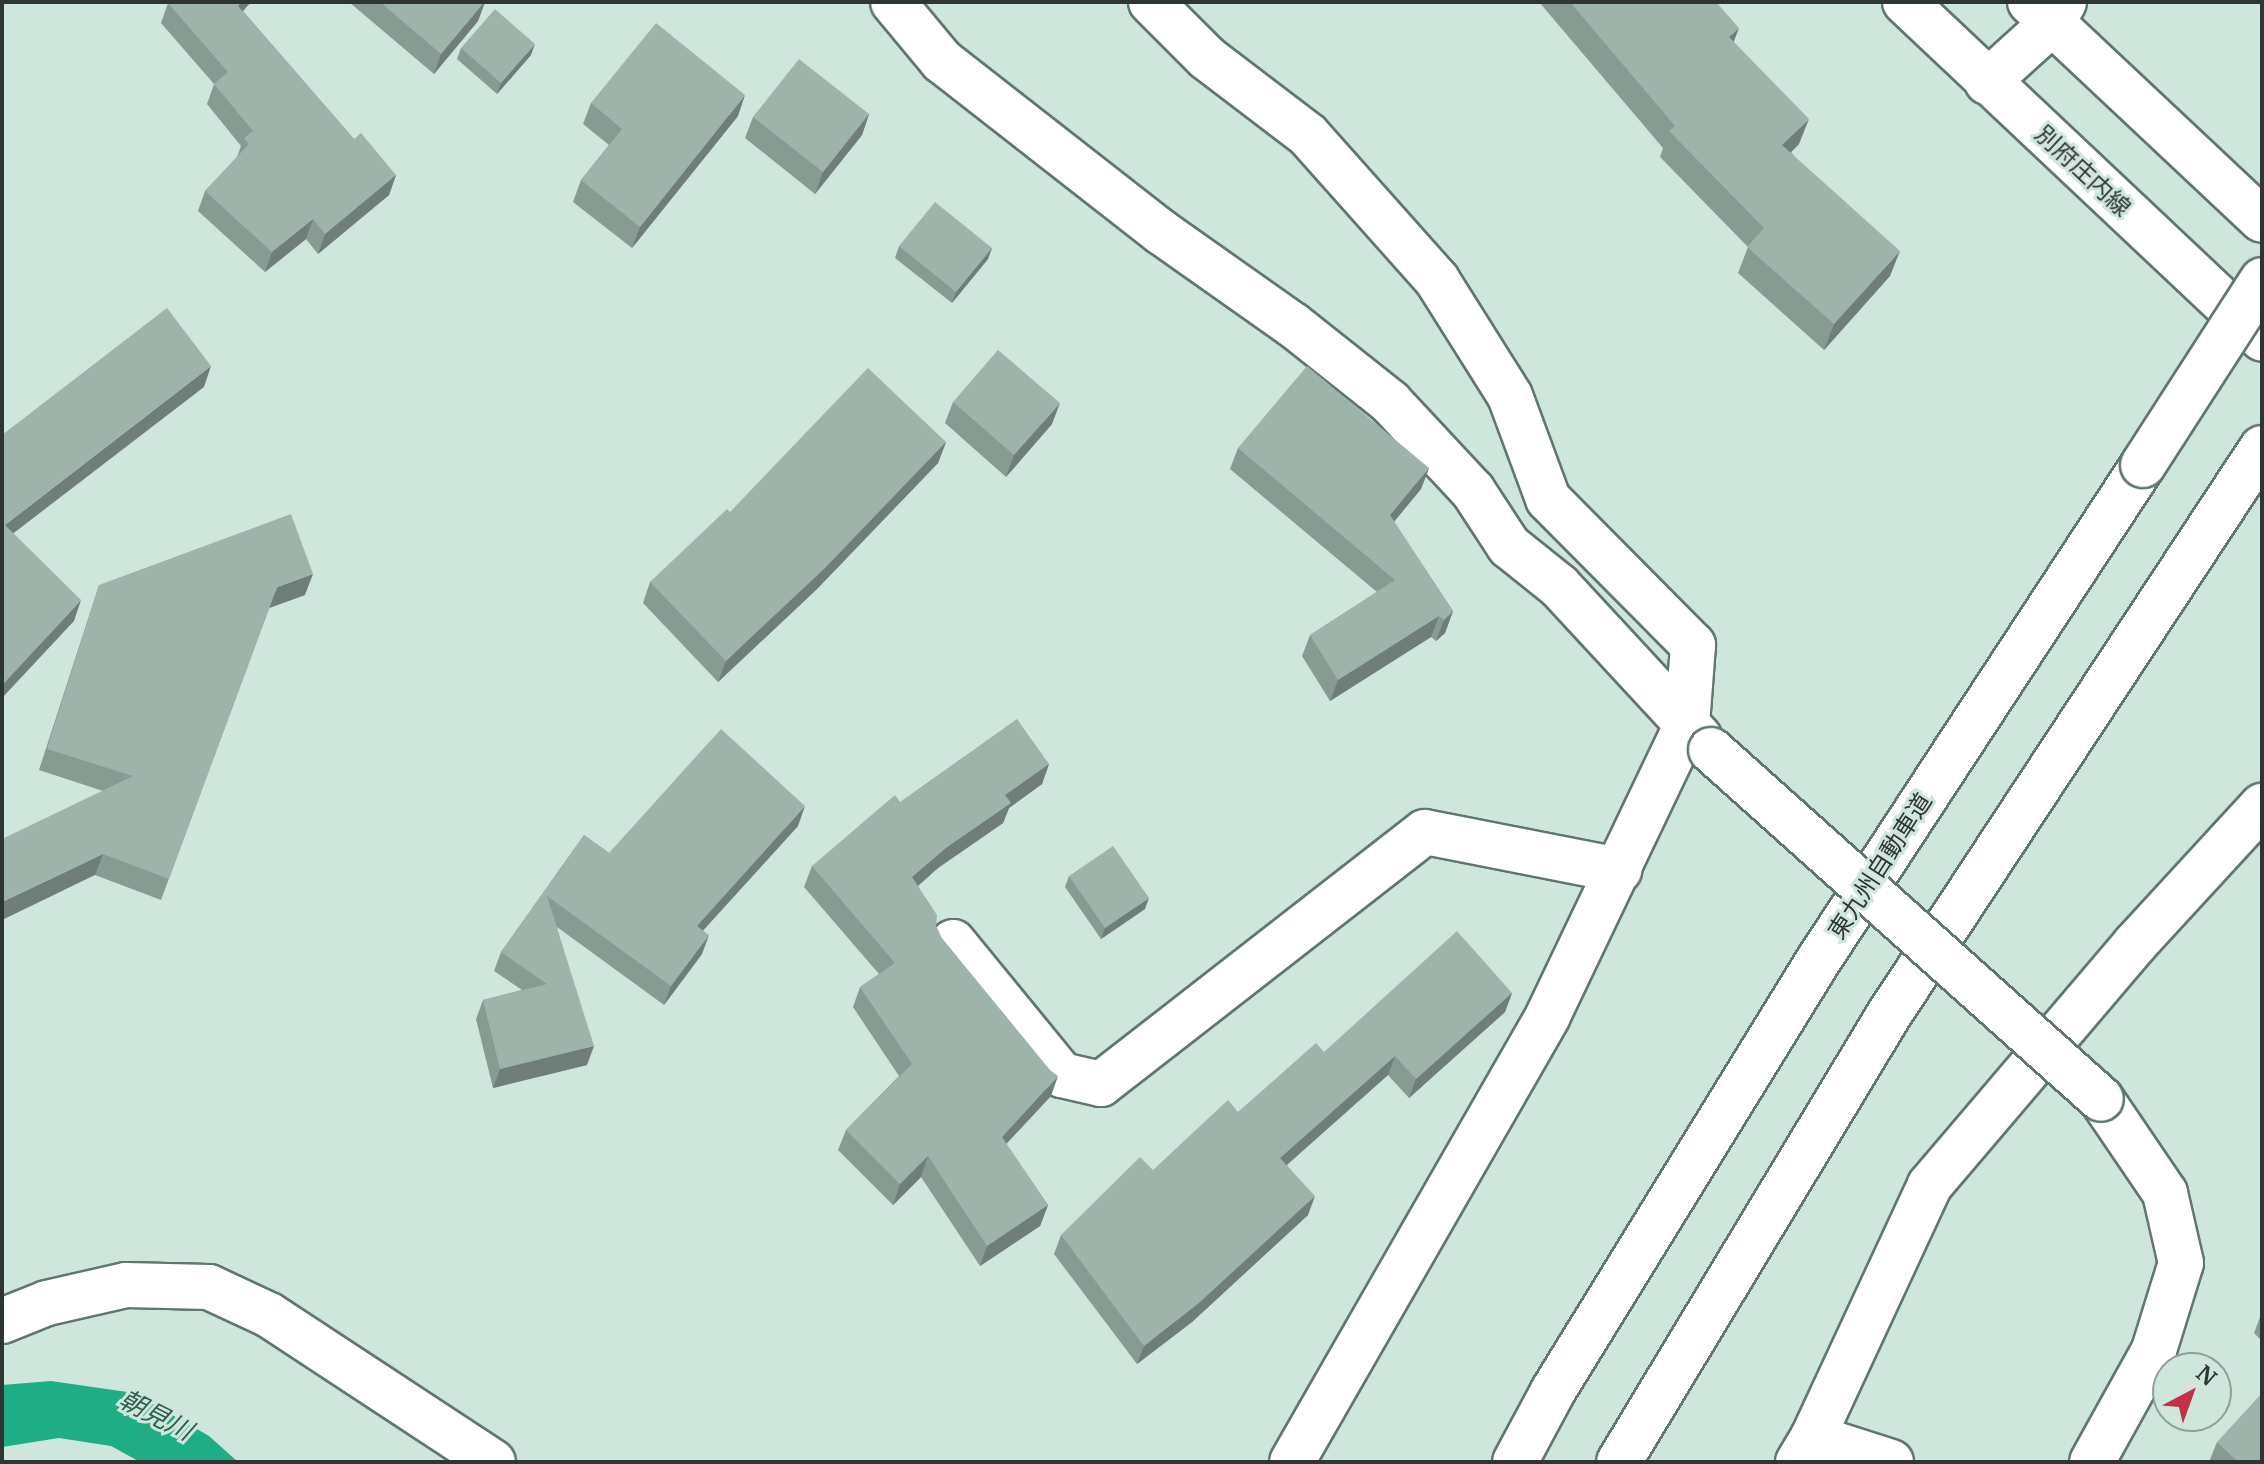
<!DOCTYPE html>
<meta charset="utf-8">
<style>
body{margin:0}
#map{position:relative;width:2264px;height:1464px;overflow:hidden;background:#cfe6dc;font-family:Merriweather,"Noto Sans JP",serif}
div>[style]{position:absolute}
[style*='--x']{left:calc(var(--x)*1px);top:calc(var(--y)*1px);width:calc(var(--w)*1px);rotate:calc(var(--a)*1deg)}
.water>*{inset:0;background:#1ead85}
.roads{filter:drop-shadow(2px 0 #61766d) drop-shadow(-2px 0 #61766d) drop-shadow(0 2px #61766d) drop-shadow(0 -2px #61766d)}
.minor>*{height:44px;margin:-22px;padding:0 22px;transform-origin:22px;border-radius:22px;background:#fff}
.primary>*{height:44px;margin:-22px;padding:0 22px;transform-origin:22px;border-radius:22px;background:#fff}
.motorway>*{height:44px;margin:-22px;padding:0 22px;transform-origin:22px;border-radius:22px;background:#fff}
.bridges{filter:drop-shadow(2px 0 #61766d) drop-shadow(-2px 0 #61766d) drop-shadow(0 2px #61766d) drop-shadow(0 -2px #61766d)}
.minor-bridge>*{height:44px;margin:-22px;padding:0 22px;transform-origin:22px;border-radius:22px;background:#fff}
.motorway-bridge>*{height:44px;margin:-22px;padding:0 22px;transform-origin:22px;border-radius:22px;background:#fff}
.wall>*{inset:0;background:#889b93}
.shaded-wall>*{inset:0;background:#6f7e78}
.building>*{inset:0;background:#9eb4ab}
span{translate:-50% -50%;white-space:nowrap;text-align:center;line-height:1.15;-webkit-text-stroke:6px #cfe6dc;paint-order:stroke}
.street-label{font-size:24px;color:#2e3633}
.water-label{font-size:26px;color:#2d604e;font-style:italic}
.frame{position:absolute;inset:0;border:4px solid #2e3633;pointer-events:none}
.north{position:absolute;left:2152px;top:1352px;width:80px;height:80px;box-sizing:border-box;background:#cfe6dc;border:2px solid #8fa098;border-radius:50%;rotate:41deg;font-size:22px;font-weight:700;line-height:32px;text-align:center;color:#2e3633}
.north::after{content:'';display:block;margin:auto;width:28px;height:36px;background:#c23246;clip-path:polygon(50% 0,100% 100%,50% 72%,0 100%)}
</style>
<div id="map">
<div class="water">
<i style="clip-path:polygon(51px 1381px,134px 1393px,209px 1436px,238px 1462px,140px 1462px,111px 1446px,59px 1438px,2px 1447px,2px 1385px)"></i>
</div>
<div class="roads">
<div class="minor">
<i style="--x:893;--y:2;--w:77;--a:50.3"></i>
<i style="--x:942;--y:61;--w:278;--a:38"></i>
<i style="--x:1161;--y:232;--w:161;--a:35.2"></i>
<i style="--x:1293;--y:325;--w:124;--a:38.4"></i>
<i style="--x:1390;--y:402;--w:122;--a:47"></i>
<i style="--x:1473;--y:491;--w:66;--a:56.8"></i>
<i style="--x:1509;--y:546;--w:64;--a:38.7"></i>
<i style="--x:1559;--y:586;--w:188;--a:47.2"></i>
<i style="--x:1687;--y:724;--w:323;--a:115.5"></i>
<i style="--x:1548;--y:1016;--w:514;--a:119.86"></i>
<i style="--x:1151;--y:2;--w:79;--a:45"></i>
<i style="--x:1207;--y:58;--w:127;--a:37.3"></i>
<i style="--x:1308;--y:135;--w:194;--a:48.3"></i>
<i style="--x:1437;--y:280;--w:137;--a:57.8"></i>
<i style="--x:1510;--y:396;--w:110;--a:69.7"></i>
<i style="--x:1548;--y:499;--w:206;--a:45.2"></i>
<i style="--x:1693;--y:645;--w:79;--a:94.3"></i>
<i style="--x:1687;--y:724;--w:18;--a:47"></i>
<i style="--x:1987;--y:82;--w:88;--a:-42.2"></i>
<i style="--x:2052;--y:23;--w:24;--a:-60"></i>
<i style="--x:953;--y:942;--w:172;--a:50.7"></i>
<i style="--x:1062;--y:1075;--w:40;--a:13"></i>
<i style="--x:1101;--y:1084;--w:410;--a:-37.9"></i>
<i style="--x:1425;--y:832;--w:198;--a:11.1"></i>
<i style="--x:2;--y:1321;--w:48;--a:-21.8"></i>
<i style="--x:47;--y:1303;--w:81;--a:-12.8"></i>
<i style="--x:126;--y:1285;--w:83;--a:1.4"></i>
<i style="--x:209;--y:1287;--w:66;--a:25"></i>
<i style="--x:269;--y:1315;--w:268;--a:33.3"></i>
<i style="--x:1813;--y:1437;--w:82;--a:17.8"></i>
<i style="--x:1798;--y:1462;--w:29;--a:-59"></i>
<i style="--x:1813;--y:1437;--w:278;--a:-65.1"></i>
<i style="--x:1930;--y:1185;--w:316;--a:-49.6"></i>
<i style="--x:2135;--y:944;--w:188;--a:-47.4"></i>
<i style="--x:2092;--y:1462;--w:128;--a:-61"></i>
<i style="--x:2154;--y:1350;--w:91;--a:-72.8"></i>
<i style="--x:2181;--y:1263;--w:72;--a:-102.9"></i>
<i style="--x:2165;--y:1193;--w:114;--a:-124.2"></i>
</div>
<div class="primary">
<i style="--x:1905;--y:2;--w:491;--a:43.3"></i>
<i style="--x:2030;--y:2;--w:318;--a:43.2"></i>
</div>
<div class="motorway">
<i style="--x:1515;--y:1462;--w:81;--a:-61.8"></i>
<i style="--x:1553;--y:1391;--w:505;--a:-58.36"></i>
<i style="--x:1818;--y:961;--w:593;--a:-56.77"></i>
<i style="--x:1619;--y:1462;--w:521;--a:-58.9"></i>
<i style="--x:1888;--y:1016;--w:680;--a:-56.64"></i>
</div>
</div>
<div class="bridges">
<div class="minor-bridge">
<i style="--x:1711;--y:750;--w:523;--a:41.82"></i>
</div>
<div class="motorway-bridge">
<i style="--x:2143;--y:465;--w:220;--a:-57.2"></i>
</div>
</div>
<div class="wall">
<i style="clip-path:polygon(349px 2px,485px 2px,478px 21px,434px 74px)"></i>
<i style="clip-path:polygon(1539px 2px,1716px 2px,1734px 42px,1799px 144px,1791px 152px,1890px 276px,1824px 350px,1738px 273px,1748px 247px,1660px 157px,1663px 148px)"></i>
<i style="clip-path:polygon(168px 3px,243px 11px,354px 139px,396px 175px,389px 195px,318px 254px,306px 239px,265px 272px,198px 211px,205px 191px,237px 157px,241px 146px,207px 104px,214px 84px,161px 23px)"></i>
<i style="clip-path:polygon(461px 48px,531px 55px,497px 94px,457px 59px)"></i>
<i style="clip-path:polygon(591px 103px,738px 116px,632px 248px,573px 202px,581px 180px,609px 145px,583px 124px)"></i>
<i style="clip-path:polygon(869px 114px,862px 135px,815px 194px,745px 138px,753px 117px)"></i>
<i style="clip-path:polygon(899px 246px,992px 248px,988px 259px,952px 303px,895px 258px)"></i>
<i style="clip-path:polygon(953px 402px,1052px 424px,1006px 477px,945px 423px)"></i>
<i style="clip-path:polygon(946px 442px,938px 463px,817px 589px,718px 682px,643px 603px,650px 582px,730px 512px)"></i>
<i style="clip-path:polygon(1238px 448px,1429px 468px,1421px 489px,1394px 522px,1453px 611px,1445px 633px,1436px 641px,1431px 637px,1330px 701px,1302px 656px,1310px 635px,1377px 592px,1230px 469px)"></i>
<i style="clip-path:polygon(99px 585px,305px 595px,269px 608px,161px 900px,95px 875px,103px 791px,39px 770px)"></i>
<i style="clip-path:polygon(1049px 764px,1042px 784px,1009px 808px,1003px 823px,938px 868px,918px 886px,941px 937px,1051px 1096px,1006px 1144px,1048px 1205px,1040px 1226px,980px 1266px,921px 1177px,893px 1205px,838px 1150px,846px 1130px,899px 1076px,853px 1007px,860px 987px,879px 974px,804px 887px,812px 866px,900px 802px)"></i>
<i style="clip-path:polygon(798px 826px,703px 930px,702px 954px,664px 1005px,557px 927px,587px 1065px,493px 1088px,476px 1019px,483px 1000px,522px 990px,494px 971px,501px 952px,584px 835px,609px 853px)"></i>
<i style="clip-path:polygon(1069px 876px,1145px 909px,1101px 939px,1065px 887px)"></i>
<i style="clip-path:polygon(1512px 993px,1505px 1012px,1409px 1098px,1388px 1075px,1287px 1165px,1308px 1215px,1192px 1322px,1137px 1364px,1054px 1254px,1061px 1235px,1324px 1052px)"></i>
<i style="clip-path:polygon(2262px 1312px,2262px 1341px,2254px 1333px)"></i>
<i style="clip-path:polygon(2217px 1442px,2262px 1462px,2209px 1462px)"></i>
</div>
<div class="shaded-wall">
<i style="clip-path:polygon(241px 2px,251px 2px,231px 25px,238px 6px)"></i>
<i style="clip-path:polygon(485px 2px,478px 21px,434px 74px,441px 54px)"></i>
<i style="clip-path:polygon(1739px 28px,1729px 54px,1729px 37px)"></i>
<i style="clip-path:polygon(535px 44px,531px 55px,497px 94px,501px 83px)"></i>
<i style="clip-path:polygon(745px 95px,738px 116px,632px 248px,640px 227px)"></i>
<i style="clip-path:polygon(869px 114px,862px 135px,815px 194px,823px 172px)"></i>
<i style="clip-path:polygon(1809px 119px,1799px 144px,1773px 170px,1782px 145px)"></i>
<i style="clip-path:polygon(396px 175px,389px 195px,318px 254px,325px 234px)"></i>
<i style="clip-path:polygon(313px 219px,306px 239px,265px 272px,272px 252px)"></i>
<i style="clip-path:polygon(992px 248px,988px 259px,952px 303px,956px 292px)"></i>
<i style="clip-path:polygon(1900px 251px,1890px 276px,1824px 350px,1834px 324px)"></i>
<i style="clip-path:polygon(211px 366px,204px 387px,2px 542px,5px 525px)"></i>
<i style="clip-path:polygon(1060px 403px,1052px 424px,1006px 477px,1014px 455px)"></i>
<i style="clip-path:polygon(946px 442px,938px 463px,817px 589px,718px 682px,726px 661px)"></i>
<i style="clip-path:polygon(1429px 468px,1421px 489px,1382px 536px,1390px 515px)"></i>
<i style="clip-path:polygon(313px 574px,305px 595px,269px 608px,161px 900px,277px 587px)"></i>
<i style="clip-path:polygon(81px 600px,74px 621px,2px 698px,2px 685px)"></i>
<i style="clip-path:polygon(1453px 611px,1445px 633px,1436px 641px,1444px 620px)"></i>
<i style="clip-path:polygon(1439px 616px,1431px 637px,1330px 701px,1338px 680px)"></i>
<i style="clip-path:polygon(1049px 764px,1042px 784px,1009px 808px,1003px 823px,938px 868px,904px 898px,912px 877px,1005px 795px)"></i>
<i style="clip-path:polygon(805px 806px,798px 826px,690px 945px,697px 926px)"></i>
<i style="clip-path:polygon(103px 854px,95px 875px,2px 920px,2px 902px)"></i>
<i style="clip-path:polygon(1149px 898px,1145px 909px,1101px 939px,1105px 928px)"></i>
<i style="clip-path:polygon(709px 935px,702px 954px,664px 1005px,671px 986px)"></i>
<i style="clip-path:polygon(1512px 993px,1505px 1012px,1409px 1098px,1416px 1079px)"></i>
<i style="clip-path:polygon(594px 1046px,587px 1065px,493px 1088px,500px 1069px)"></i>
<i style="clip-path:polygon(1395px 1056px,1388px 1075px,1273px 1177px,1280px 1158px)"></i>
<i style="clip-path:polygon(1058px 1076px,1051px 1096px,994px 1157px,1002px 1137px)"></i>
<i style="clip-path:polygon(928px 1156px,921px 1177px,893px 1205px,900px 1184px)"></i>
<i style="clip-path:polygon(1315px 1196px,1308px 1215px,1192px 1322px,1137px 1364px,1144px 1346px)"></i>
<i style="clip-path:polygon(1048px 1205px,1040px 1226px,980px 1266px,987px 1246px)"></i>
</div>
<div class="building">
<i style="clip-path:polygon(169px 2px,241px 2px,238px 6px,354px 139px,361px 133px,396px 175px,325px 234px,313px 219px,272px 252px,205px 191px,249px 144px,244px 138px,253px 131px,214px 84px,228px 72px,168px 3px)"></i>
<i style="clip-path:polygon(380px 2px,484px 2px,441px 54px)"></i>
<i style="clip-path:polygon(1570px 2px,1716px 2px,1739px 28px,1729px 37px,1809px 119px,1782px 145px,1900px 251px,1834px 324px,1747px 247px,1764px 228px,1669px 131px,1675px 126px)"></i>
<i style="clip-path:polygon(495px 9px,535px 44px,501px 83px,461px 48px)"></i>
<i style="clip-path:polygon(656px 23px,745px 95px,640px 227px,581px 180px,622px 129px,591px 103px)"></i>
<i style="clip-path:polygon(799px 59px,869px 114px,823px 172px,753px 117px)"></i>
<i style="clip-path:polygon(935px 202px,992px 248px,956px 292px,899px 246px)"></i>
<i style="clip-path:polygon(167px 308px,211px 366px,5px 525px,81px 600px,2px 685px,2px 435px)"></i>
<i style="clip-path:polygon(998px 350px,1060px 403px,1014px 455px,953px 402px)"></i>
<i style="clip-path:polygon(1307px 366px,1429px 468px,1390px 515px,1453px 611px,1444px 620px,1439px 616px,1338px 680px,1310px 635px,1395px 580px,1238px 448px)"></i>
<i style="clip-path:polygon(868px 368px,946px 442px,825px 568px,726px 661px,650px 582px,727px 509px,730px 512px)"></i>
<i style="clip-path:polygon(291px 514px,313px 574px,277px 587px,169px 879px,103px 854px,2px 902px,2px 839px,133px 776px,47px 749px,99px 585px)"></i>
<i style="clip-path:polygon(1017px 719px,1049px 764px,1005px 795px,1011px 803px,946px 848px,912px 877px,937px 915px,936px 926px,941px 937px,1050px 1070px,1058px 1076px,1002px 1137px,1048px 1205px,987px 1246px,928px 1156px,900px 1184px,846px 1130px,912px 1064px,860px 987px,895px 963px,812px 866px,895px 795px,900px 802px)"></i>
<i style="clip-path:polygon(721px 729px,805px 806px,697px 926px,709px 935px,671px 986px,547px 896px,594px 1046px,500px 1069px,483px 1000px,547px 984px,501px 952px,584px 835px,609px 853px)"></i>
<i style="clip-path:polygon(1113px 846px,1149px 898px,1105px 928px,1069px 876px)"></i>
<i style="clip-path:polygon(1457px 931px,1512px 993px,1416px 1079px,1395px 1056px,1280px 1158px,1315px 1196px,1199px 1303px,1144px 1346px,1061px 1235px,1140px 1157px,1153px 1170px,1228px 1100px,1238px 1112px,1316px 1043px,1324px 1052px)"></i>
<i style="clip-path:polygon(2262px 1393px,2262px 1462px,2238px 1462px,2217px 1442px)"></i>
</div>
<div class="street-label">
<span style="left:2083px;top:171px;rotate:43deg">別府庄内線</span>
<span style="left:1880px;top:866px;rotate:-57deg">東九州自動車道</span>
</div>
<div class="water-label">
<span style="left:156px;top:1415px;rotate:27deg">朝見川</span>
</div>
<div class="frame"></div>
<div class="north">N</div>
</div>
